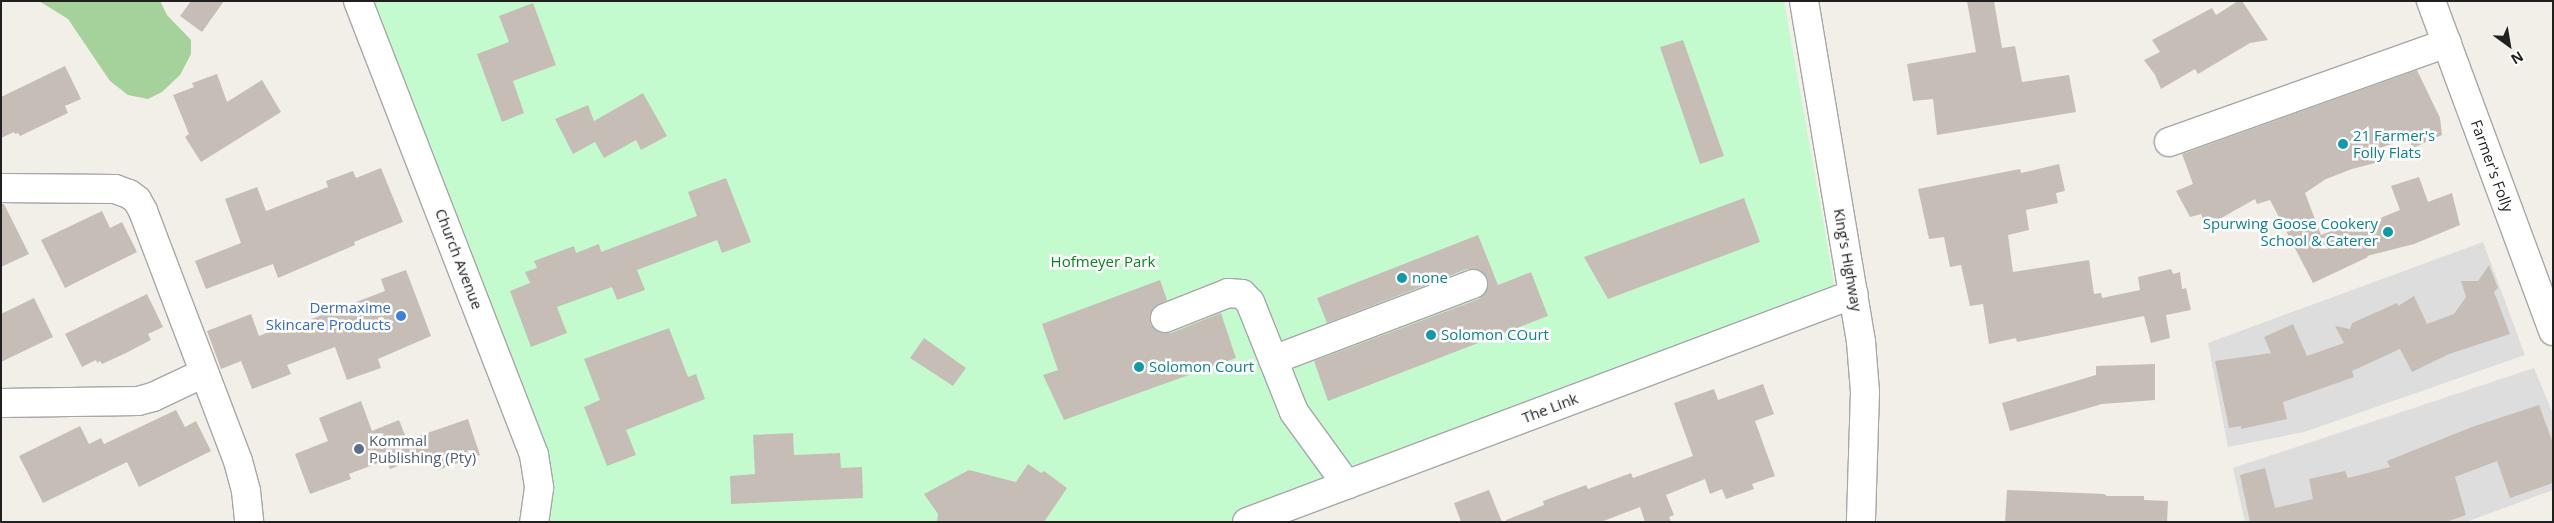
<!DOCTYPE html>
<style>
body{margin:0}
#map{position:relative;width:2554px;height:523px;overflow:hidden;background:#f1efe7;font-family:"Open Sans",sans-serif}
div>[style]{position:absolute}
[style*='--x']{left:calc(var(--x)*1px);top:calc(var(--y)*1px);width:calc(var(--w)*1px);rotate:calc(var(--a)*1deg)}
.residential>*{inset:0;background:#dedddd}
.forest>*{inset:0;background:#a5d19a}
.park>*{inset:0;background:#c4fbce}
.building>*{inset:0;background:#c6beb6}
.roads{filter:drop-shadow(1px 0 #a7a7a7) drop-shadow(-1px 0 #a7a7a7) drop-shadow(0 1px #a7a7a7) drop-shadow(0 -1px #a7a7a7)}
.minor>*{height:28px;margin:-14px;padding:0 14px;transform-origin:14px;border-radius:14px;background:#fff}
.dots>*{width:14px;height:14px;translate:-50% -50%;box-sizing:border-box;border:2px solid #fff;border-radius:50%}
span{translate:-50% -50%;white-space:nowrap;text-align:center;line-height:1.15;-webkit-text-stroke:5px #fff;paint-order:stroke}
.culture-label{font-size:15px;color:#0d838f}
.left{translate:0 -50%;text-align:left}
.right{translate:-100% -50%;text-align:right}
.street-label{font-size:15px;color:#202020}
.park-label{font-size:15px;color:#098420}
.shop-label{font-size:15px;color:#366cbe}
.service-label{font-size:15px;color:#4e5e75}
.frame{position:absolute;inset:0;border:2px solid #202020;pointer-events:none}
.north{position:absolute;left:2484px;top:20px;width:50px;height:50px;-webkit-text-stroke:4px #fff;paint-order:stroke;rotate:148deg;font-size:14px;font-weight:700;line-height:20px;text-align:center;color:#202020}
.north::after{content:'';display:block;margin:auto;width:18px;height:22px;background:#202020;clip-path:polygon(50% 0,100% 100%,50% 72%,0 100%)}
</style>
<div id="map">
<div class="residential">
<i style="clip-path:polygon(2483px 242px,2525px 355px,2304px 432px,2228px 447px,2208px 343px)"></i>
<i style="clip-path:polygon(2534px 368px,2553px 414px,2553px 490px,2466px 522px,2245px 522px,2233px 468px)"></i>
</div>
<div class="forest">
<i style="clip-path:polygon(39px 1px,160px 1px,167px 15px,191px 40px,191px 54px,180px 75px,162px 92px,148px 99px,128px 95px,110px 81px,68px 19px)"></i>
</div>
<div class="park">
<i style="clip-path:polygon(372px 1px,1784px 1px,1835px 288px,1260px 522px,539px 522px,549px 462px)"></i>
</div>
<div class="building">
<i style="clip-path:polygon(191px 1px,224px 1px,202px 32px,180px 16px)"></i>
<i style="clip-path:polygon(1967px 1px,1994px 1px,2002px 48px,2015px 46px,2022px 82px,2069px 75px,2076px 112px,1937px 135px,1933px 99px,1913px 101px,1907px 64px,1976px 52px)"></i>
<i style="clip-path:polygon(2238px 1px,2242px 1px,2268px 40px,2250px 43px,2198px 74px,2195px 69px,2161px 89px,2155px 75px,2144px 60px,2160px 52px,2152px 40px,2212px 8px,2216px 15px)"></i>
<i style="clip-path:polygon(533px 3px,556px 65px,513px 81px,524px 113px,502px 122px,477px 54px,509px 42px,499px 16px)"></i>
<i style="clip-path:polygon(1683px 40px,1724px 156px,1700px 164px,1660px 47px)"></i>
<i style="clip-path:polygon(65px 66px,81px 99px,65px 106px,68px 113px,20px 136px,18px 133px,15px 134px,14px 132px,1px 138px,1px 97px)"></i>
<i style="clip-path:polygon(2417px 70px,2440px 118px,2442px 135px,2413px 148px,2408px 138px,2375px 150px,2379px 162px,2352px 169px,2326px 179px,2305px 193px,2321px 235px,2360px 221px,2361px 226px,2400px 210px,2391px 186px,2419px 177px,2428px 202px,2452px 193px,2460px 225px,2414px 244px,2367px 256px,2368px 257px,2313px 283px,2270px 200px,2257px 204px,2255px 199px,2216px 221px,2205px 223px,2201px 214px,2190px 217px,2176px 191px,2193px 184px,2182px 154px)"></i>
<i style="clip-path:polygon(217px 74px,227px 102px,262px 80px,281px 112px,201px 162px,185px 137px,189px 134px,173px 95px,194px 87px,192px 83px)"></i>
<i style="clip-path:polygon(643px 93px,667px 136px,641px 150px,636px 140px,604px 158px,595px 142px,573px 154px,555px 119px,588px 105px,594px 121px)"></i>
<i style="clip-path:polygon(2059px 164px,2065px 191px,2056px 193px,2058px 203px,2026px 210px,2029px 230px,2008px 235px,2013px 272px,2089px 260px,2094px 294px,2101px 293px,2102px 298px,2140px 290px,2138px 277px,2171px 269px,2173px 274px,2180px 272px,2182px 289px,2186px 288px,2191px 310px,2166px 315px,2170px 338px,2151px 343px,2144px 316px,2017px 342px,2016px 338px,1989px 344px,1983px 304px,1970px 306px,1961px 265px,1950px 267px,1944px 237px,1929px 239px,1918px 189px,2020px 169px,2021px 173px)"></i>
<i style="clip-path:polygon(381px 168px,403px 222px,354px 242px,355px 245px,278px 278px,273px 264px,206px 289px,195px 261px,241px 243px,225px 199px,257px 187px,266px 211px,328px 187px,326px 181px,353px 171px,356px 178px)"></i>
<i style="clip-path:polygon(726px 178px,751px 242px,722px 253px,717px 240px,637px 270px,645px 290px,617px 300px,612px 287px,557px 307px,567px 333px,531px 347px,510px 291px,530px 283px,525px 272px,537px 268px,534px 261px,574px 246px,576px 253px,599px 244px,601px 252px,697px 216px,688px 192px)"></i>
<i style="clip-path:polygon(1744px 198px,1760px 242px,1608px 299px,1584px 257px)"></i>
<i style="clip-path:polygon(1px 204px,4px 204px,29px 254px,1px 267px)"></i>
<i style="clip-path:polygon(102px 211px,110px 228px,122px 222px,137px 252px,65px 288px,41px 240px)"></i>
<i style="clip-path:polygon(1478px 235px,1498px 285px,1531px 272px,1548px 316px,1328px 401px,1314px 361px,1479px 299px,1485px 293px,1488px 287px,1488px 279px,1482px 272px,1475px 269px,1467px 269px,1327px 323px,1317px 298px)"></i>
<i style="clip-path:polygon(2489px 265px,2498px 288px,2494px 292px,2510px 334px,2449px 354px,2412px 372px,2400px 349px,2352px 371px,2354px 377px,2283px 402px,2287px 419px,2241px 429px,2241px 426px,2229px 428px,2215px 361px,2271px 353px,2264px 337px,2293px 324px,2307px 356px,2344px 343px,2335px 326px,2350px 329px,2352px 323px,2397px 303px,2398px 306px,2414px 296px,2427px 324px,2454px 314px,2466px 297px,2461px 281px,2478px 281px)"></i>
<i style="clip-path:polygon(406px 270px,431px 336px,378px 359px,381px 368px,347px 380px,335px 347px,287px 365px,291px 374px,252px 389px,241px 361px,221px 369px,207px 331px,251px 314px,259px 336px,274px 330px,275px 333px,385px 291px,381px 279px)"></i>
<i style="clip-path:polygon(1160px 280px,1167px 300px,1153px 308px,1150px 315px,1150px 323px,1155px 330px,1162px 333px,1171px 333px,1221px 313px,1236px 358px,1064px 420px,1043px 375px,1058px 370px,1042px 324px)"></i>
<i style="clip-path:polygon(147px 294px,163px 327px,148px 334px,151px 340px,126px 353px,102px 364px,100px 361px,97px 363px,96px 360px,82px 367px,65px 334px)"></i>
<i style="clip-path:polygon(34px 298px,53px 337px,1px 362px,1px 314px)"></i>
<i style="clip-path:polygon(669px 328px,688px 377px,696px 374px,705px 399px,626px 430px,636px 455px,607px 466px,584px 407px,600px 400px,584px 359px)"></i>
<i style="clip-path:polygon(924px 338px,966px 368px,953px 386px,910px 358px)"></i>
<i style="clip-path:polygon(2155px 364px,2155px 400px,2102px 404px,2010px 431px,2002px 403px,2096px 375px,2096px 366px)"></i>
<i style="clip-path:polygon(1763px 384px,1774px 414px,1755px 421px,1775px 476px,1752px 484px,1754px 489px,1726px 499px,1722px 489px,1710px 494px,1705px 479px,1666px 495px,1674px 515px,1669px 517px,1671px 522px,1645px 522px,1640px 507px,1601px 522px,1506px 522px,1506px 520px,1544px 505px,1543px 501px,1586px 485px,1588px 489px,1631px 473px,1633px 478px,1693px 456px,1674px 403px,1714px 389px,1718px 400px)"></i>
<i style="clip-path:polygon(361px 401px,372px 431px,399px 420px,407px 440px,468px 419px,480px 455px,438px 470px,432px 453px,390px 469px,386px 460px,349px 474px,351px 479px,310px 494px,295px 454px,328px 441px,319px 418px)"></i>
<i style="clip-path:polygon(2539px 405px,2553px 443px,2553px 483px,2510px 498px,2497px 461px,2455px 477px,2466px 515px,2446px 522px,2250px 522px,2240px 475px,2265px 468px,2275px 508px,2313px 499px,2309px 479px,2345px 471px,2348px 478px,2390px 467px,2387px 461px,2472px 427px)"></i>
<i style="clip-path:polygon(176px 410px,185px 427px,196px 421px,211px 451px,139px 487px,127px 462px,43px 503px,19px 456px,80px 426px,89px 444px,101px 438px,104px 444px)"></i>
<i style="clip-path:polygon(793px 433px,794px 455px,840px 453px,841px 468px,862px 467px,863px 498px,731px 504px,730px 476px,755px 474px,753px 435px)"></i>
<i style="clip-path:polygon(1028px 464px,1041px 473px,1044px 471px,1067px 488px,1044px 522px,937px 522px,938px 514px,924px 494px,969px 470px,1016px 482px)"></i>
<i style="clip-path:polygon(1489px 490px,1502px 522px,1461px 522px,1454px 503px)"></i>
<i style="clip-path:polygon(2007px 490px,2104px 494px,2107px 496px,2144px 496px,2144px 500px,2168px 501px,2167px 522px,2005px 522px)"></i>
</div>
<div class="roads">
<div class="minor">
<i style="--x:358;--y:1;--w:487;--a:68.8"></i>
<i style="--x:534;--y:455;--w:33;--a:81"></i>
<i style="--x:539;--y:488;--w:34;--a:98"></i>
<i style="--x:1804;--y:1;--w:346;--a:80.5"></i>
<i style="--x:1861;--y:342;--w:50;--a:85.4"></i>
<i style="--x:1865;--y:392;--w:130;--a:91.8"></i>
<i style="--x:2431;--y:1;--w:352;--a:69.7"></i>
<i style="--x:2169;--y:142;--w:295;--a:-19.6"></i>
<i style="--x:1;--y:188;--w:114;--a:0.5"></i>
<i style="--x:115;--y:189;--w:15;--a:20"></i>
<i style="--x:129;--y:194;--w:10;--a:37"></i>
<i style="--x:137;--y:200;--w:13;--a:61"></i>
<i style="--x:143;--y:211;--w:267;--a:69.2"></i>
<i style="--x:238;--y:461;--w:31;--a:75"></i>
<i style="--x:246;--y:491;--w:31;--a:84"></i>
<i style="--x:1165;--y:318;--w:68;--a:-21.6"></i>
<i style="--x:1228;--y:293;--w:14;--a:4"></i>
<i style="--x:1242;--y:294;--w:11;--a:45"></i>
<i style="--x:1250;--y:302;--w:118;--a:68.2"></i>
<i style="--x:1294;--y:412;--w:90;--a:54"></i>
<i style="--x:1273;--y:360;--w:214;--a:-20.8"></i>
<i style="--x:1;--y:403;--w:137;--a:-0.8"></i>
<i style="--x:138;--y:401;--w:16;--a:-15"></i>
<i style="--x:153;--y:397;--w:56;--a:-25.2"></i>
<i style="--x:1247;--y:522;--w:648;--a:-20.59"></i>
</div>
</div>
<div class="dots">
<i style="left:2343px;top:144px;background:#0f9aa8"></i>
<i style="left:2388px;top:232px;background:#0f9aa8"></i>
<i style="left:1402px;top:278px;background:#0f9aa8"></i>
<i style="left:401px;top:316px;background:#3f7fe0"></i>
<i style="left:1431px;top:335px;background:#0f9aa8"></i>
<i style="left:1139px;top:367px;background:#0f9aa8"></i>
<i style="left:359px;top:449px;background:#5c6f8a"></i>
</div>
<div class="culture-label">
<span class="left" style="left:2353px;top:144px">21 Farmer's<br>Folly Flats</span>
<span class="right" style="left:2378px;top:232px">Spurwing Goose Cookery<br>School &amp; Caterer</span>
<span class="left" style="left:1412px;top:278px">none</span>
<span class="left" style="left:1441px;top:335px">Solomon COurt</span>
<span class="left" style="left:1149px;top:367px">Solomon Court</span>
</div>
<div class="street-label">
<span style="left:2492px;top:166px;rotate:70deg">Farmer's Folly</span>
<span style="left:459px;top:259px;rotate:69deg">Church Avenue</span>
<span style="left:1848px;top:260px;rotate:80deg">King's Highway</span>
<span style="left:1550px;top:408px;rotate:-21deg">The Link</span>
</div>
<div class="park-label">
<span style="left:1103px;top:262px">Hofmeyer Park</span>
</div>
<div class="shop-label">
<span class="right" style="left:391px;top:316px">Dermaxime<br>Skincare Products</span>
</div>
<div class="service-label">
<span class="left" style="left:369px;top:449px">Kommal<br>Publishing (Pty)</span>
</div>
<div class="frame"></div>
<div class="north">N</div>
</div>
